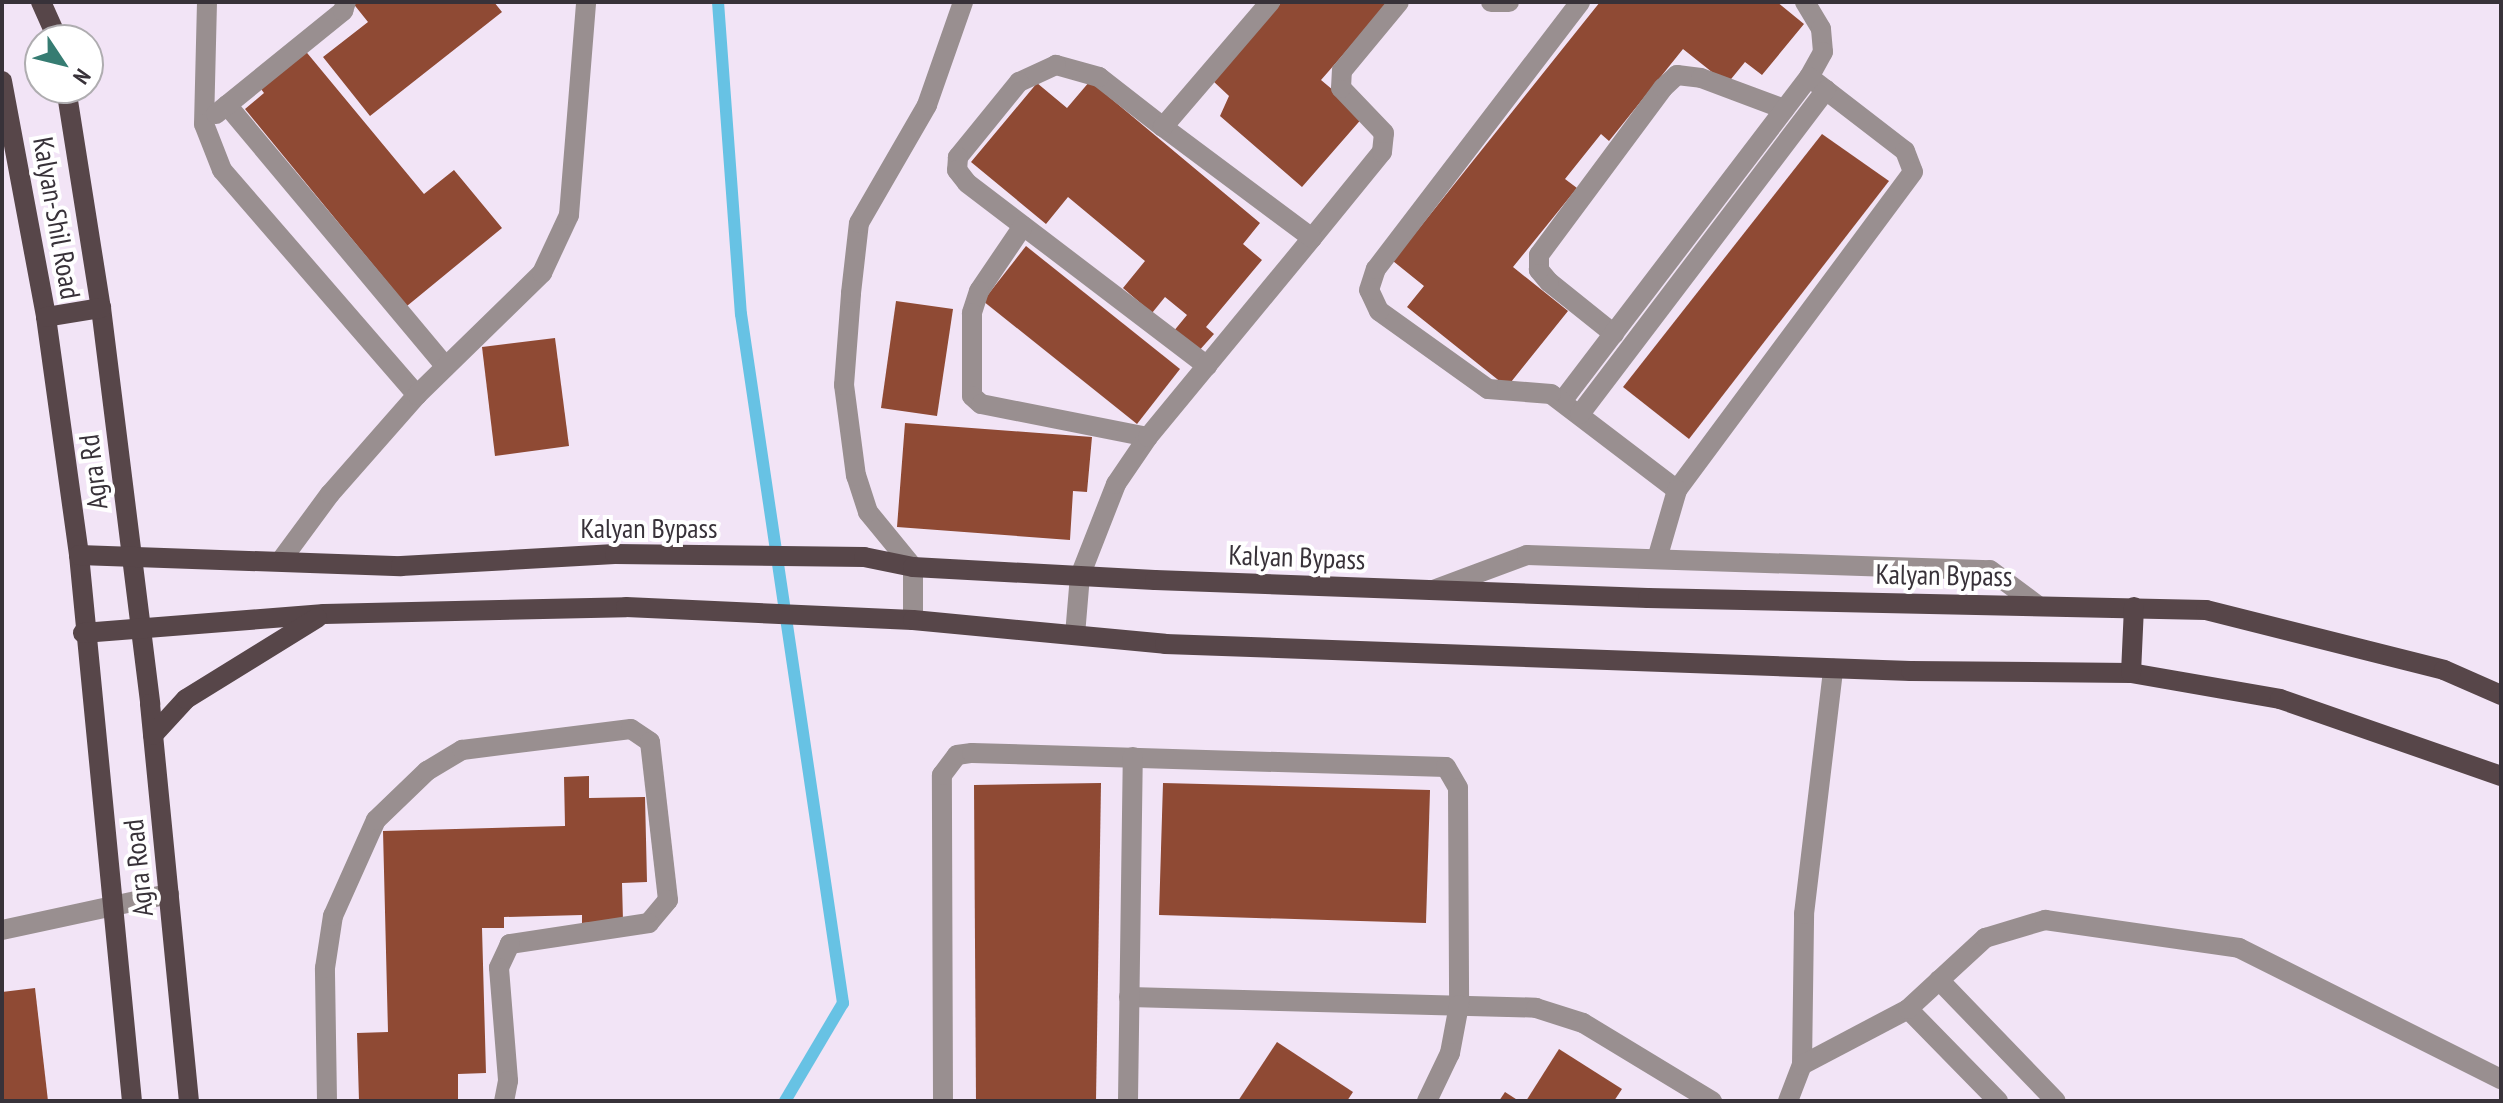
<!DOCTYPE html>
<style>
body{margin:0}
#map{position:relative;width:2503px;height:1103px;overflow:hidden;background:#f2e4f6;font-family:"PT Sans Narrow",sans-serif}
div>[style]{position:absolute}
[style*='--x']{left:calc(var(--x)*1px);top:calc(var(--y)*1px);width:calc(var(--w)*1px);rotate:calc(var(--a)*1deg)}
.stream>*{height:12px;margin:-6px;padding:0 6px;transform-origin:6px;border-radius:6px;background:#67c2e4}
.building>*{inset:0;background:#8f4a34}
.minor>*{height:20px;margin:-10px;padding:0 10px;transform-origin:10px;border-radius:10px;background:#998f90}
.major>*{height:20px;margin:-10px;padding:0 10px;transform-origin:10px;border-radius:10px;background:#574649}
span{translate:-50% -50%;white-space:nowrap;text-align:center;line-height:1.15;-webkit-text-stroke:8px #fff;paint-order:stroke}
.street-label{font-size:28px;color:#383239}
.frame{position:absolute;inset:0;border:4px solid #383239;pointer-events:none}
.north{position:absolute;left:24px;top:24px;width:80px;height:80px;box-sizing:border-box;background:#fff;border:2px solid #afadb0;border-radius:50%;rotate:125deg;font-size:22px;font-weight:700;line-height:32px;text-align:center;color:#383239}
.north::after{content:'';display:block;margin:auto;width:28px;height:36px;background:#367c72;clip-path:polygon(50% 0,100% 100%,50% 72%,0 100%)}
</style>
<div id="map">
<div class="stream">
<i style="--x:718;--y:2;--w:313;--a:85.8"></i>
<i style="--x:741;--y:314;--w:697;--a:81.58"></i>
<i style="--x:843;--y:1003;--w:114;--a:120.6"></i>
</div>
<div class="building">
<i style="clip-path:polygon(352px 2px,494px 2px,502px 12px,370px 116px,323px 57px,368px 22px)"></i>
<i style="clip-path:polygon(1282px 2px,1389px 2px,1321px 80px,1364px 116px,1302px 187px,1220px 116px,1229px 96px,1212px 80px)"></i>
<i style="clip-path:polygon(1600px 2px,1777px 2px,1804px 24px,1762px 75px,1745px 62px,1727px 84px,1683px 49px,1609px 141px,1601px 134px,1565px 179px,1577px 188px,1513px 267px,1568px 311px,1507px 387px,1407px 307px,1424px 286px,1393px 261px)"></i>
<i style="clip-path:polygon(303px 48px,424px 194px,454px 170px,502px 228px,407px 306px,245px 109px,264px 93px,258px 85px)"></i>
<i style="clip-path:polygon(1090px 81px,1260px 223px,1243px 244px,1262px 260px,1206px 327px,1214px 334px,1197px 353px,1173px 332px,1187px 315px,1165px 297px,1152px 313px,1123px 288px,1145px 261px,1068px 197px,1046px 224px,971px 162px,1037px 83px,1067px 108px)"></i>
<i style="clip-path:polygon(1822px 134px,1889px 181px,1689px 439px,1623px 387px)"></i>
<i style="clip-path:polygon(1026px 246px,1180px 369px,1137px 424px,983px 301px)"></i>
<i style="clip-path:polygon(896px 301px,953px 309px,937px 416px,881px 408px)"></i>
<i style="clip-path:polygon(555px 338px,569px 446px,495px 456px,482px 347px)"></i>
<i style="clip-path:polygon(905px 423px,1092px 437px,1087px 492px,1073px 491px,1070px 540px,897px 527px)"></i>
<i style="clip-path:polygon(589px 776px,589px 798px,645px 797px,647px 882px,622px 883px,623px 921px,582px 923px,582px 915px,504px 917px,504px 928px,482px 928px,486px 1073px,458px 1074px,458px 1101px,359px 1101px,357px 1033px,388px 1032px,383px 831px,565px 826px,564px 777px)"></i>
<i style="clip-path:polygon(1101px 783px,1096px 1101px,976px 1101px,974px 785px)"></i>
<i style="clip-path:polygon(1163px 783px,1430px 790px,1426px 923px,1159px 915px)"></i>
<i style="clip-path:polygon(35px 988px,48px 1101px,2px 1101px,2px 992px)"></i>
<i style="clip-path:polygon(1277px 1042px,1353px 1092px,1347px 1101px,1238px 1101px)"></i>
<i style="clip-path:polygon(1559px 1049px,1622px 1089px,1614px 1101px,1526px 1101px)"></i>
<i style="clip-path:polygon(1505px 1092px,1519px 1101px,1499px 1101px)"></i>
</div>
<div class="minor">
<i style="--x:207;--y:2;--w:122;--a:91.4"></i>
<i style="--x:204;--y:124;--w:49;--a:68.6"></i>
<i style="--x:222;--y:170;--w:298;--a:49.1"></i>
<i style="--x:1491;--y:2;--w:18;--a:0"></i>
<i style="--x:1805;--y:2;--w:31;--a:59"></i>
<i style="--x:1821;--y:29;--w:23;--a:85"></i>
<i style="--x:1823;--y:52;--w:29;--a:119"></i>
<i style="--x:227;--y:105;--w:341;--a:50.1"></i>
<i style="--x:216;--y:114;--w:164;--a:-39"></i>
<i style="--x:343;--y:11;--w:9;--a:-72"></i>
<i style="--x:1163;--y:127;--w:81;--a:-142"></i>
<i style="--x:1099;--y:77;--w:45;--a:-164.4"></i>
<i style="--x:1056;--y:65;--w:41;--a:155.3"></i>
<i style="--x:1019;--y:82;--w:97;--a:129.1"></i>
<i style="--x:958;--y:157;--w:13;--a:94"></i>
<i style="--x:957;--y:170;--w:16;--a:52"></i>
<i style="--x:967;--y:183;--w:302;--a:37.3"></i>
<i style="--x:1023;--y:226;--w:78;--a:124.1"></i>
<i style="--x:979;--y:291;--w:23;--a:108"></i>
<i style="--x:972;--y:313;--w:83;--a:90"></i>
<i style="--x:972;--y:396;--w:12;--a:42"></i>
<i style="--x:981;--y:404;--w:170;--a:11.2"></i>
<i style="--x:1312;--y:238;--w:111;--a:-50.9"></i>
<i style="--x:1382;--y:152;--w:19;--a:-84"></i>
<i style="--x:1384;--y:133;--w:62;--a:-133.7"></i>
<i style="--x:1341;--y:88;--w:17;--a:-87"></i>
<i style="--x:1342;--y:71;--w:89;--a:-50.4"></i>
<i style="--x:1614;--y:334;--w:83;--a:-141.3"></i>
<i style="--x:1549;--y:282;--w:16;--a:-130"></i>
<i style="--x:1539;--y:270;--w:15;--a:-90"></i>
<i style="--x:1539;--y:255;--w:208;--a:-53.4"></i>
<i style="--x:1663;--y:88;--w:19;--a:-43"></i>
<i style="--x:1677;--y:75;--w:24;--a:7"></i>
<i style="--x:1701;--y:78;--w:89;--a:20.5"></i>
<i style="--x:1563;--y:400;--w:406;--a:-52.7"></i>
<i style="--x:1809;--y:77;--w:121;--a:37.6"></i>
<i style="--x:1905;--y:151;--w:22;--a:69"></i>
<i style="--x:1913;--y:172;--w:396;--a:126.6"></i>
<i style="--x:1677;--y:490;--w:158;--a:-142.7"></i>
<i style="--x:1551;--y:394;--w:63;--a:-175.5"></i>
<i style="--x:1488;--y:389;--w:134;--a:-144.4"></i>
<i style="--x:1379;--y:311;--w:23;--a:-115"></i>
<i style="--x:1369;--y:290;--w:22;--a:-72"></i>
<i style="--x:1376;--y:269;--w:336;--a:-52.6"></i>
<i style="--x:1580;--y:414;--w:407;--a:-52.8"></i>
<i style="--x:282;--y:559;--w:81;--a:-53.6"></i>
<i style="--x:330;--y:494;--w:132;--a:-48.7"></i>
<i style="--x:417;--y:395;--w:175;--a:-44.3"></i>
<i style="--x:542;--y:273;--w:64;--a:-65"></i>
<i style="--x:569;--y:215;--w:214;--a:-85.4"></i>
<i style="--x:1657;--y:559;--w:72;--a:-73.8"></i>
<i style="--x:1433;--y:590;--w:100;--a:-20.4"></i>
<i style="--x:1527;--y:555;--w:463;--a:1.9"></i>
<i style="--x:1990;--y:570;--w:59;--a:36.7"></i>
<i style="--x:913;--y:620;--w:53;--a:-90"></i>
<i style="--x:913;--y:567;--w:71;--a:-129.3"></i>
<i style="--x:868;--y:512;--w:38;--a:-108"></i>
<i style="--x:856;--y:476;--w:92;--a:-97.5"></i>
<i style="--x:844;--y:385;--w:92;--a:-85.6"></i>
<i style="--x:851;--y:293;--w:70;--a:-83.5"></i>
<i style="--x:859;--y:223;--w:136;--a:-60"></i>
<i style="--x:927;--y:105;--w:109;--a:-70.7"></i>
<i style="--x:1075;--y:635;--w:59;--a:-85.2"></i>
<i style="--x:1080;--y:576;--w:99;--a:-68.6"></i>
<i style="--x:1116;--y:484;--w:57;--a:-55.8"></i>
<i style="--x:1148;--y:437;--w:258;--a:-50.5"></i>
<i style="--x:1312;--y:238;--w:186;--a:-143.3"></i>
<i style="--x:1163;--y:127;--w:165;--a:-49.4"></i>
<i style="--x:2;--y:930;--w:171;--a:-12.2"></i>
<i style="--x:1939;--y:980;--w:168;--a:46"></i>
<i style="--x:1129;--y:997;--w:407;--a:1.5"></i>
<i style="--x:1536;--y:1008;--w:49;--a:17.7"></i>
<i style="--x:1583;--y:1023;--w:151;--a:31.2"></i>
<i style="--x:1908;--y:1009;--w:129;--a:45.6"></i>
<i style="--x:1802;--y:1065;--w:151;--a:-89.2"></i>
<i style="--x:1804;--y:914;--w:247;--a:-83.2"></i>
<i style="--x:327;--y:1101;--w:133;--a:-90.9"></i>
<i style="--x:325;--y:968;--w:53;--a:-81.3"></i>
<i style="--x:333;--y:916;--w:105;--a:-65.9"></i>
<i style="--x:376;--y:820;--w:71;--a:-43.9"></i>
<i style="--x:427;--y:771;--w:41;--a:-31"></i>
<i style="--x:462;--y:750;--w:170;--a:-7.1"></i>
<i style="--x:631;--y:729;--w:23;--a:34"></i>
<i style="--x:650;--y:742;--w:159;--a:83.5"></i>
<i style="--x:668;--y:900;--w:30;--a:130"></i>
<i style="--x:649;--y:923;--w:141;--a:171.4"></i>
<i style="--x:510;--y:944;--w:26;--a:115"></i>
<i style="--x:499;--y:968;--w:113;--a:85.4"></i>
<i style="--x:508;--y:1081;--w:20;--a:101"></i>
<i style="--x:943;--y:1101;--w:326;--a:-90.2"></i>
<i style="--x:942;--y:775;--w:25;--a:-53"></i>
<i style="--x:957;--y:755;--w:15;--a:-8"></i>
<i style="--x:972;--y:753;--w:474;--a:1.7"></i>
<i style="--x:1446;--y:767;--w:24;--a:60"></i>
<i style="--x:1458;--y:788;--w:217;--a:89.7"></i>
<i style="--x:1459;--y:1005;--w:49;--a:100.6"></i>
<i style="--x:1450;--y:1053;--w:53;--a:115.6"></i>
<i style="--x:1128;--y:1101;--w:344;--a:-89.2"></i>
<i style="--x:1788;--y:1101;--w:39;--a:-69"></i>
<i style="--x:1802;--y:1065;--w:120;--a:-27.8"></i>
<i style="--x:1908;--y:1009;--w:105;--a:-42.7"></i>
<i style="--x:1985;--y:938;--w:63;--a:-16.7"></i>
<i style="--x:2045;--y:920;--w:196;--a:8.2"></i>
<i style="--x:2239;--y:948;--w:293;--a:26.6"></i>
</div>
<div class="major">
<i style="--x:41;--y:2;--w:42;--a:65.9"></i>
<i style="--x:2;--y:81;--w:240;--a:79.4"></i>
<i style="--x:46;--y:317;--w:240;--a:82.1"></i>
<i style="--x:79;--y:555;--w:549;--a:84.46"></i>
<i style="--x:66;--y:88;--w:223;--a:81"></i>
<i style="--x:101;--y:308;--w:399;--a:82.9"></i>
<i style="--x:150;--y:704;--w:399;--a:84.4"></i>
<i style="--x:46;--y:317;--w:56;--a:-9.3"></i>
<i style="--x:79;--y:555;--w:322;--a:2"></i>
<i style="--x:401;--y:566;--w:214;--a:-3.2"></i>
<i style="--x:615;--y:554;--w:249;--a:0.7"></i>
<i style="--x:864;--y:557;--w:50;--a:11.5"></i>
<i style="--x:913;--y:567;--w:242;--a:3.1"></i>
<i style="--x:1155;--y:580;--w:493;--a:2.1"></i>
<i style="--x:1648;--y:598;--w:558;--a:1.23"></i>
<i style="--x:2206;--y:610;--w:245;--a:14.1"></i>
<i style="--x:2444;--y:670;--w:62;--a:23.7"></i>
<i style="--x:83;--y:633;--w:242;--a:-4.5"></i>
<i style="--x:324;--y:614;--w:302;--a:-1.3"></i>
<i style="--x:626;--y:607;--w:287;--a:2.6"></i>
<i style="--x:913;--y:620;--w:253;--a:5.4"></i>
<i style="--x:1165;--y:644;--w:746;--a:2.07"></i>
<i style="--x:1911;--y:671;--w:220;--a:0.5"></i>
<i style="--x:2131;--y:673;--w:151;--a:9.9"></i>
<i style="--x:2280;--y:699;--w:234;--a:19.2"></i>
<i style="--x:2131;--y:673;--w:66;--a:-87.4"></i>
<i style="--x:153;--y:735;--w:49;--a:-47.5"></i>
<i style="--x:186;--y:699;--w:154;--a:-31.7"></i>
</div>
<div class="street-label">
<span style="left:57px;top:218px;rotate:80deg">Kalyan-Shil Road</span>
<span style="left:93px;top:472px;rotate:-97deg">Agra Rd</span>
<span style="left:649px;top:528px">Kalyan Bypass</span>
<span style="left:1297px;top:557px;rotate:2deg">Kalyan Bypass</span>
<span style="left:1944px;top:575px;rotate:1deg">Kalyan Bypass</span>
<span style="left:138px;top:868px;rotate:-96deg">Agra Road</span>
</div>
<div class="frame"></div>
<div class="north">N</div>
</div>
